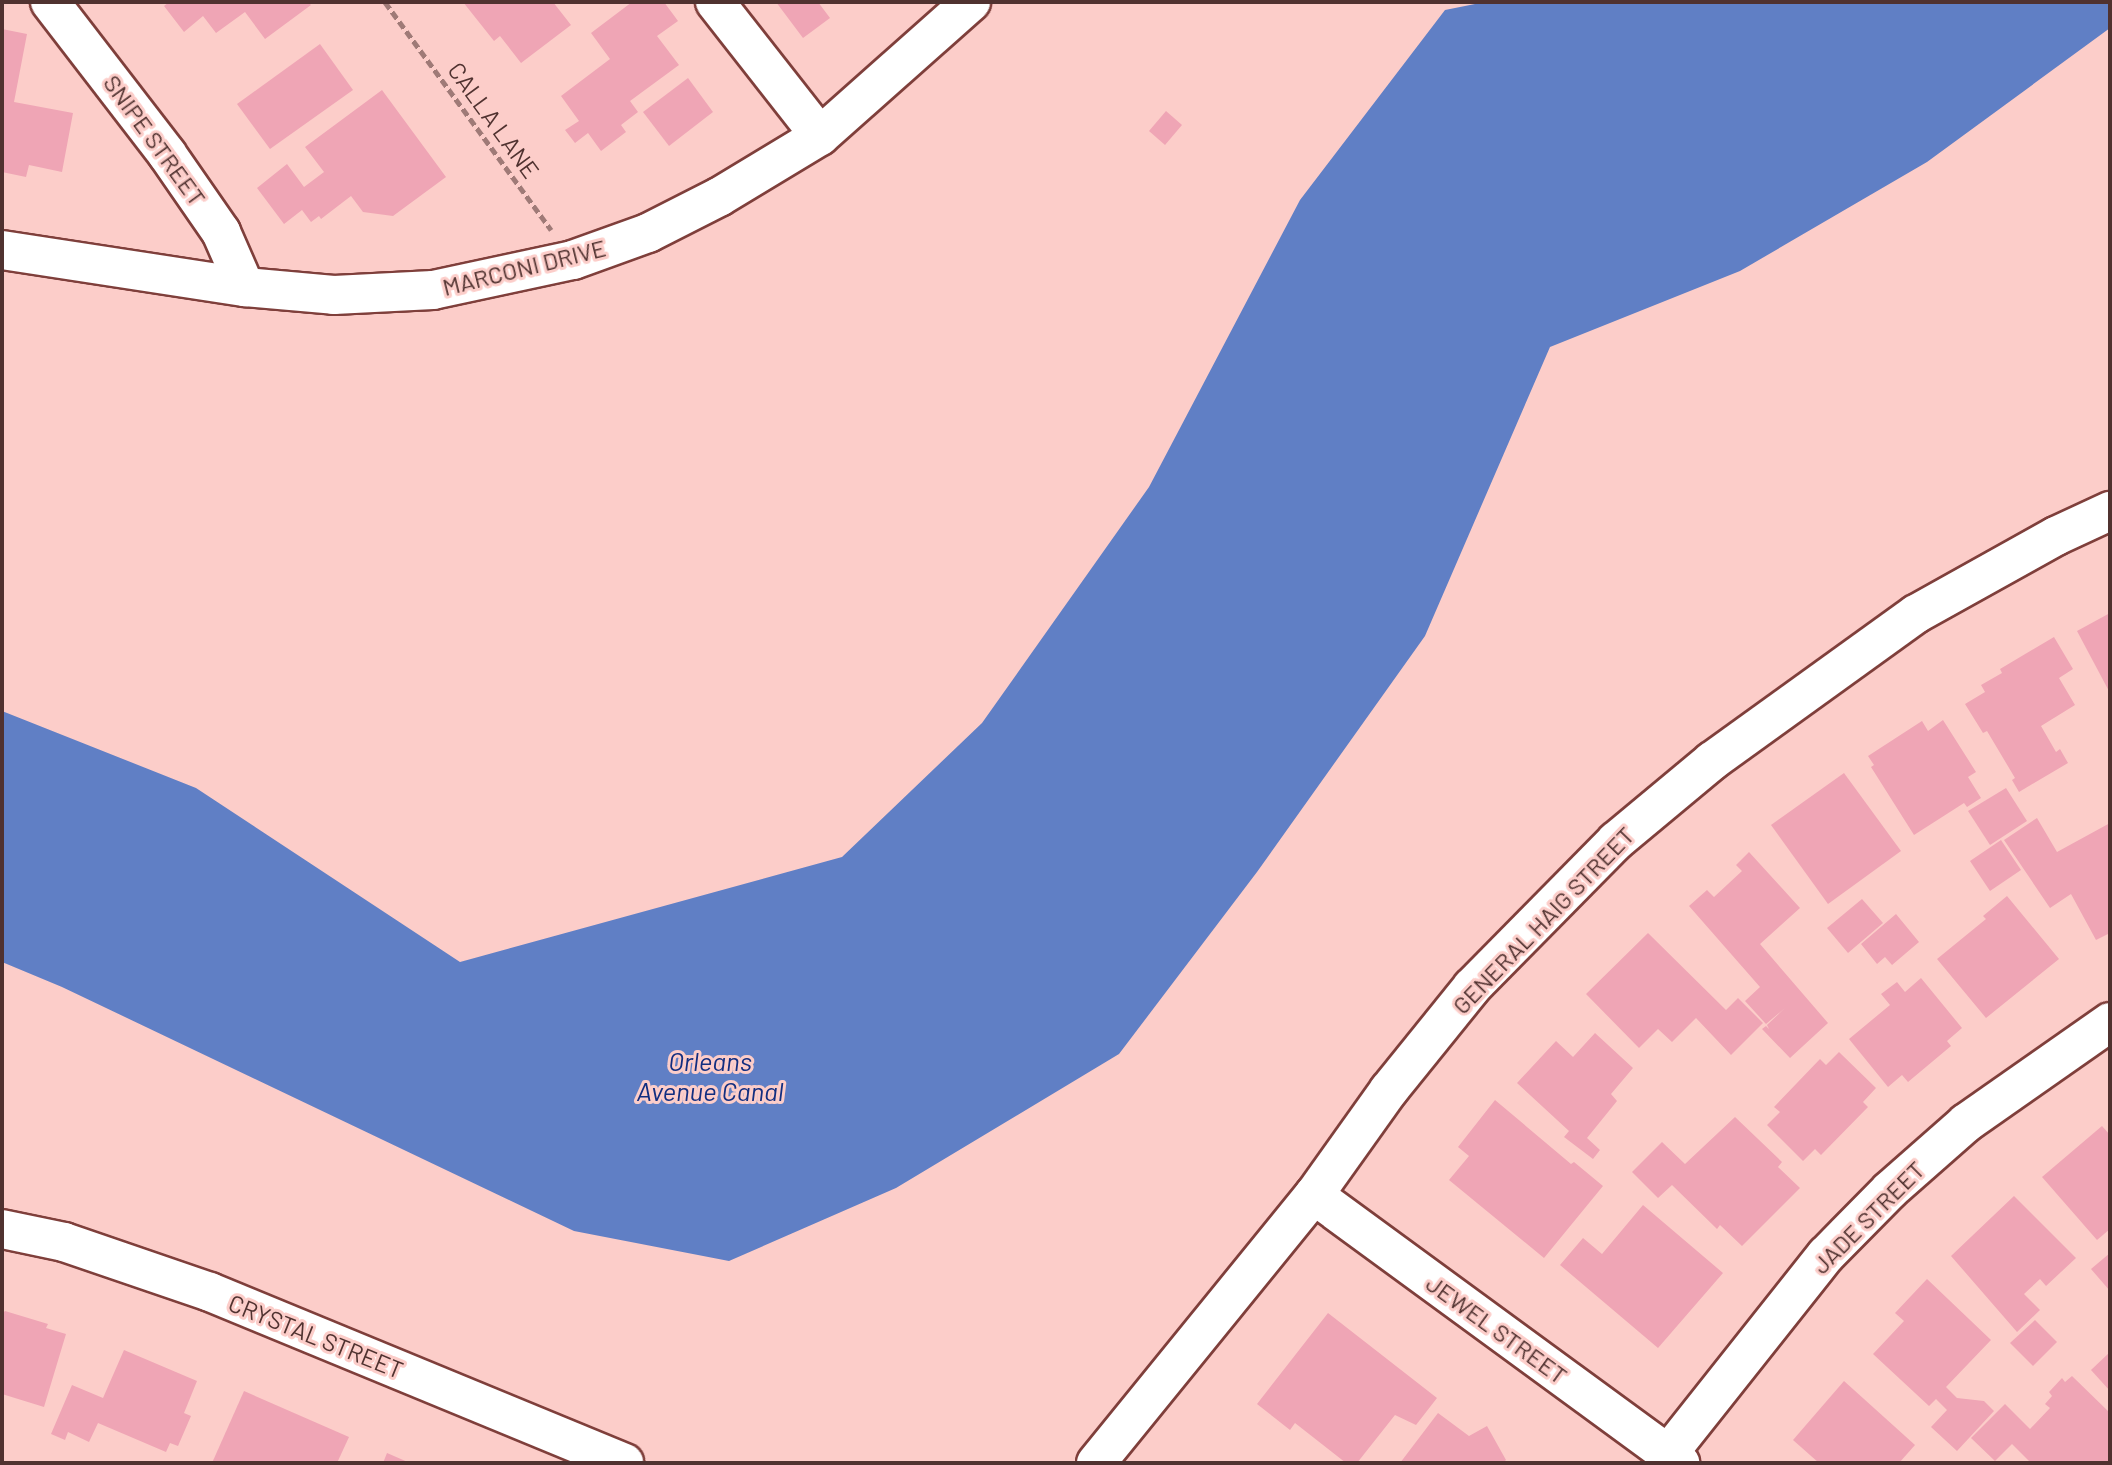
<!DOCTYPE html>
<style>
body{margin:0}
#map{position:relative;width:2112px;height:1465px;overflow:hidden;background:#fccdc9;font-family:Barlow,sans-serif}
div>[style]{position:absolute}
[style*='--x']{left:calc(var(--x)*1px);top:calc(var(--y)*1px);width:calc(var(--w)*1px);rotate:calc(var(--a)*1deg)}
.water>*{inset:0;background:#607fc5}
.building>*{inset:0;background:#efa5b5}
.path>*{height:5px;margin-top:-2.5px;transform-origin:0;background:repeating-linear-gradient(90deg,#9f7a77 0 8px,transparent 0 12px)}
.roads{filter:drop-shadow(2px 0 #7f3f3b) drop-shadow(-2px 0 #7f3f3b) drop-shadow(0 2px #7f3f3b) drop-shadow(0 -2px #7f3f3b)}
.minor>*{height:38px;margin:-19px;padding:0 19px;transform-origin:19px;border-radius:19px;background:#fff}
span{translate:-50% -50%;white-space:nowrap;text-align:center;line-height:1.15;-webkit-text-stroke:6px #fccdc9;paint-order:stroke}
.street-label{font-size:24px;color:#503230}
.water-label{font-size:26px;color:#122e80;font-style:italic}
.frame{position:absolute;inset:0;border:4px solid #503230;pointer-events:none}
</style>
<div id="map">
<div class="water">
<i style="clip-path:polygon(1485px 2px,2110px 2px,2110px 28px,1927px 162px,1740px 271px,1550px 347px,1425px 636px,1257px 872px,1119px 1054px,896px 1188px,729px 1261px,574px 1231px,62px 987px,2px 962px,2px 711px,196px 788px,460px 962px,842px 857px,982px 723px,1149px 487px,1300px 200px,1445px 10px)"></i>
</div>
<div class="building">
<i style="clip-path:polygon(169px 2px,308px 2px,311px 5px,265px 39px,245px 12px,216px 33px,203px 16px,184px 32px,164px 6px)"></i>
<i style="clip-path:polygon(463px 2px,553px 2px,571px 25px,521px 63px,500px 36px,494px 41px)"></i>
<i style="clip-path:polygon(632px 2px,664px 2px,678px 21px,657px 36px,679px 65px,630px 101px,638px 112px,621px 125px,626px 132px,601px 151px,588px 133px,575px 143px,565px 130px,579px 121px,561px 96px,610px 59px,591px 33px)"></i>
<i style="clip-path:polygon(776px 2px,818px 2px,830px 18px,803px 38px)"></i>
<i style="clip-path:polygon(2px 29px,27px 34px,14px 102px,73px 113px,62px 172px,29px 165px,26px 177px,2px 172px)"></i>
<i style="clip-path:polygon(320px 44px,353px 90px,270px 149px,237px 104px)"></i>
<i style="clip-path:polygon(688px 78px,713px 112px,669px 146px,643px 112px)"></i>
<i style="clip-path:polygon(382px 90px,446px 177px,393px 216px,363px 212px,351px 196px,321px 219px,319px 216px,311px 222px,302px 210px,284px 224px,257px 188px,287px 164px,304px 187px,324px 172px,305px 147px)"></i>
<i style="clip-path:polygon(1166px 111px,1182px 125px,1165px 145px,1149px 131px)"></i>
<i style="clip-path:polygon(2110px 613px,2110px 693px,2077px 631px)"></i>
<i style="clip-path:polygon(2054px 637px,2073px 669px,2059px 678px,2075px 705px,2041px 726px,2056px 752px,2060px 749px,2068px 763px,2019px 792px,2012px 780px,2015px 778px,1987px 731px,1983px 733px,1965px 704px,1985px 692px,1981px 685px,2002px 673px,2000px 669px)"></i>
<i style="clip-path:polygon(1943px 720px,1976px 772px,1968px 777px,1981px 798px,1967px 807px,1964px 803px,1914px 835px,1871px 767px,1874px 765px,1868px 756px,1922px 721px,1928px 731px)"></i>
<i style="clip-path:polygon(1844px 773px,1901px 851px,1828px 904px,1771px 825px)"></i>
<i style="clip-path:polygon(2006px 788px,2027px 821px,1990px 845px,1968px 811px)"></i>
<i style="clip-path:polygon(2037px 818px,2057px 852px,2110px 823px,2110px 933px,2096px 940px,2071px 894px,2050px 908px,2004px 840px)"></i>
<i style="clip-path:polygon(2001px 840px,2021px 870px,1990px 891px,1970px 861px)"></i>
<i style="clip-path:polygon(1749px 852px,1800px 908px,1760px 944px,1828px 1023px,1790px 1058px,1762px 1029px,1766px 1026px,1769px 1029px,1767px 1025px,1785px 1008px,1766px 1024px,1745px 1001px,1760px 987px,1689px 906px,1707px 890px,1714px 897px,1742px 871px,1736px 865px)"></i>
<i style="clip-path:polygon(2007px 896px,2059px 959px,1986px 1018px,1937px 959px,1986px 919px,1983px 916px)"></i>
<i style="clip-path:polygon(1862px 899px,1883px 923px,1848px 953px,1827px 928px)"></i>
<i style="clip-path:polygon(1896px 914px,1919px 942px,1892px 965px,1885px 957px,1877px 964px,1861px 944px)"></i>
<i style="clip-path:polygon(1648px 933px,1726px 1010px,1738px 998px,1763px 1023px,1731px 1055px,1696px 1018px,1672px 1042px,1658px 1029px,1639px 1048px,1586px 994px)"></i>
<i style="clip-path:polygon(1921px 978px,1962px 1028px,1947px 1041px,1951px 1046px,1908px 1082px,1902px 1075px,1888px 1087px,1849px 1039px,1890px 1005px,1881px 994px,1897px 982px,1905px 992px)"></i>
<i style="clip-path:polygon(1595px 1033px,1633px 1068px,1611px 1094px,1617px 1101px,1587px 1138px,1600px 1150px,1593px 1159px,1564px 1137px,1569px 1131px,1517px 1083px,1556px 1041px,1573px 1057px)"></i>
<i style="clip-path:polygon(1839px 1052px,1876px 1088px,1863px 1102px,1868px 1107px,1821px 1155px,1815px 1149px,1803px 1161px,1767px 1125px,1780px 1112px,1774px 1107px,1820px 1059px,1826px 1065px)"></i>
<i style="clip-path:polygon(1495px 1100px,1571px 1164px,1574px 1162px,1603px 1186px,1544px 1258px,1449px 1180px,1469px 1156px,1458px 1147px)"></i>
<i style="clip-path:polygon(1735px 1117px,1782px 1162px,1778px 1167px,1800px 1188px,1742px 1246px,1720px 1225px,1717px 1229px,1672px 1185px,1658px 1198px,1632px 1172px,1662px 1142px,1685px 1164px)"></i>
<i style="clip-path:polygon(2102px 1126px,2110px 1135px,2110px 1229px,2097px 1240px,2042px 1177px)"></i>
<i style="clip-path:polygon(2014px 1196px,2076px 1258px,2046px 1286px,2040px 1279px,2024px 1294px,2040px 1310px,2017px 1332px,1951px 1256px)"></i>
<i style="clip-path:polygon(1643px 1205px,1723px 1273px,1658px 1348px,1560px 1265px,1583px 1238px,1602px 1254px)"></i>
<i style="clip-path:polygon(2110px 1253px,2110px 1291px,2091px 1269px)"></i>
<i style="clip-path:polygon(1927px 1279px,1991px 1340px,1946px 1387px,1957px 1398px,1984px 1401px,1994px 1411px,1957px 1451px,1931px 1427px,1947px 1410px,1936px 1399px,1929px 1406px,1873px 1354px,1904px 1321px,1895px 1313px)"></i>
<i style="clip-path:polygon(5px 1311px,48px 1324px,46px 1328px,66px 1334px,44px 1407px,2px 1394px,2px 1314px)"></i>
<i style="clip-path:polygon(1328px 1313px,1437px 1398px,1416px 1425px,1395px 1415px,1357px 1463px,1346px 1463px,1295px 1423px,1290px 1430px,1257px 1404px)"></i>
<i style="clip-path:polygon(2035px 1320px,2057px 1342px,2033px 1366px,2010px 1343px)"></i>
<i style="clip-path:polygon(124px 1350px,197px 1381px,184px 1413px,191px 1416px,178px 1446px,170px 1443px,166px 1452px,98px 1423px,89px 1442px,68px 1432px,65px 1440px,51px 1434px,72px 1385px,103px 1398px)"></i>
<i style="clip-path:polygon(2110px 1352px,2110px 1391px,2091px 1370px)"></i>
<i style="clip-path:polygon(2072px 1376px,2110px 1413px,2110px 1463px,2031px 1463px,2012px 1444px,1995px 1461px,1971px 1438px,2005px 1404px,2030px 1429px,2050px 1408px,2045px 1404px,2052px 1396px,2049px 1392px,2062px 1378px,2065px 1382px)"></i>
<i style="clip-path:polygon(1844px 1381px,1915px 1445px,1899px 1463px,1819px 1463px,1793px 1440px)"></i>
<i style="clip-path:polygon(244px 1391px,349px 1437px,337px 1463px,212px 1463px)"></i>
<i style="clip-path:polygon(1438px 1413px,1469px 1436px,1487px 1426px,1506px 1460px,1503px 1463px,1400px 1463px)"></i>
<i style="clip-path:polygon(387px 1453px,410px 1463px,383px 1463px)"></i>
</div>
<div class="path">
<i style="--x:385;--y:2;--w:282;--a:53.9"></i>
</div>
<div class="roads">
<div class="minor">
<i style="--x:50;--y:2;--w:192;--a:52.4"></i>
<i style="--x:167;--y:154;--w:95;--a:55.3"></i>
<i style="--x:221;--y:232;--w:60;--a:66.4"></i>
<i style="--x:715;--y:2;--w:170;--a:51.9"></i>
<i style="--x:2;--y:250;--w:246;--a:8.7"></i>
<i style="--x:245;--y:287;--w:89;--a:5.1"></i>
<i style="--x:334;--y:295;--w:99;--a:-2.9"></i>
<i style="--x:433;--y:290;--w:143;--a:-12.1"></i>
<i style="--x:573;--y:260;--w:80;--a:-19.8"></i>
<i style="--x:648;--y:233;--w:80;--a:-26.9"></i>
<i style="--x:719;--y:197;--w:118;--a:-31.1"></i>
<i style="--x:820;--y:136;--w:202;--a:-41.6"></i>
<i style="--x:1314;--y:1195;--w:454;--a:36.2"></i>
<i style="--x:2;--y:1229;--w:63;--a:11.8"></i>
<i style="--x:64;--y:1242;--w:154;--a:18.9"></i>
<i style="--x:210;--y:1292;--w:448;--a:22.4"></i>
<i style="--x:1668;--y:1454;--w:254;--a:-51.6"></i>
<i style="--x:1826;--y:1255;--w:91;--a:-45.4"></i>
<i style="--x:1890;--y:1190;--w:101;--a:-41.4"></i>
<i style="--x:1966;--y:1123;--w:176;--a:-35"></i>
<i style="--x:1096;--y:1463;--w:345;--a:-50.9"></i>
<i style="--x:1314;--y:1195;--w:129;--a:-54.5"></i>
<i style="--x:1389;--y:1090;--w:132;--a:-51.1"></i>
<i style="--x:1472;--y:987;--w:205;--a:-45.4"></i>
<i style="--x:1616;--y:841;--w:125;--a:-39.8"></i>
<i style="--x:1712;--y:761;--w:251;--a:-35.8"></i>
<i style="--x:1916;--y:614;--w:160;--a:-29.1"></i>
<i style="--x:2056;--y:536;--w:60;--a:-24.8"></i>
</div>
</div>
<div class="street-label">
<span style="left:494px;top:120px;rotate:54deg">CALLA LANE</span>
<span style="left:155px;top:140px;rotate:54deg">SNIPE STREET</span>
<span style="left:524px;top:267px;rotate:-14deg">MARCONI DRIVE</span>
<span style="left:1543px;top:920px;rotate:-46deg">GENERAL HAIG STREET</span>
<span style="left:1868px;top:1217px;rotate:-45deg">JADE STREET</span>
<span style="left:1497px;top:1329px;rotate:36deg">JEWEL STREET</span>
<span style="left:316px;top:1336px;rotate:22deg">CRYSTAL STREET</span>
</div>
<div class="water-label">
<span style="left:710px;top:1076px">Orleans<br>Avenue Canal</span>
</div>
<div class="frame"></div>
</div>
